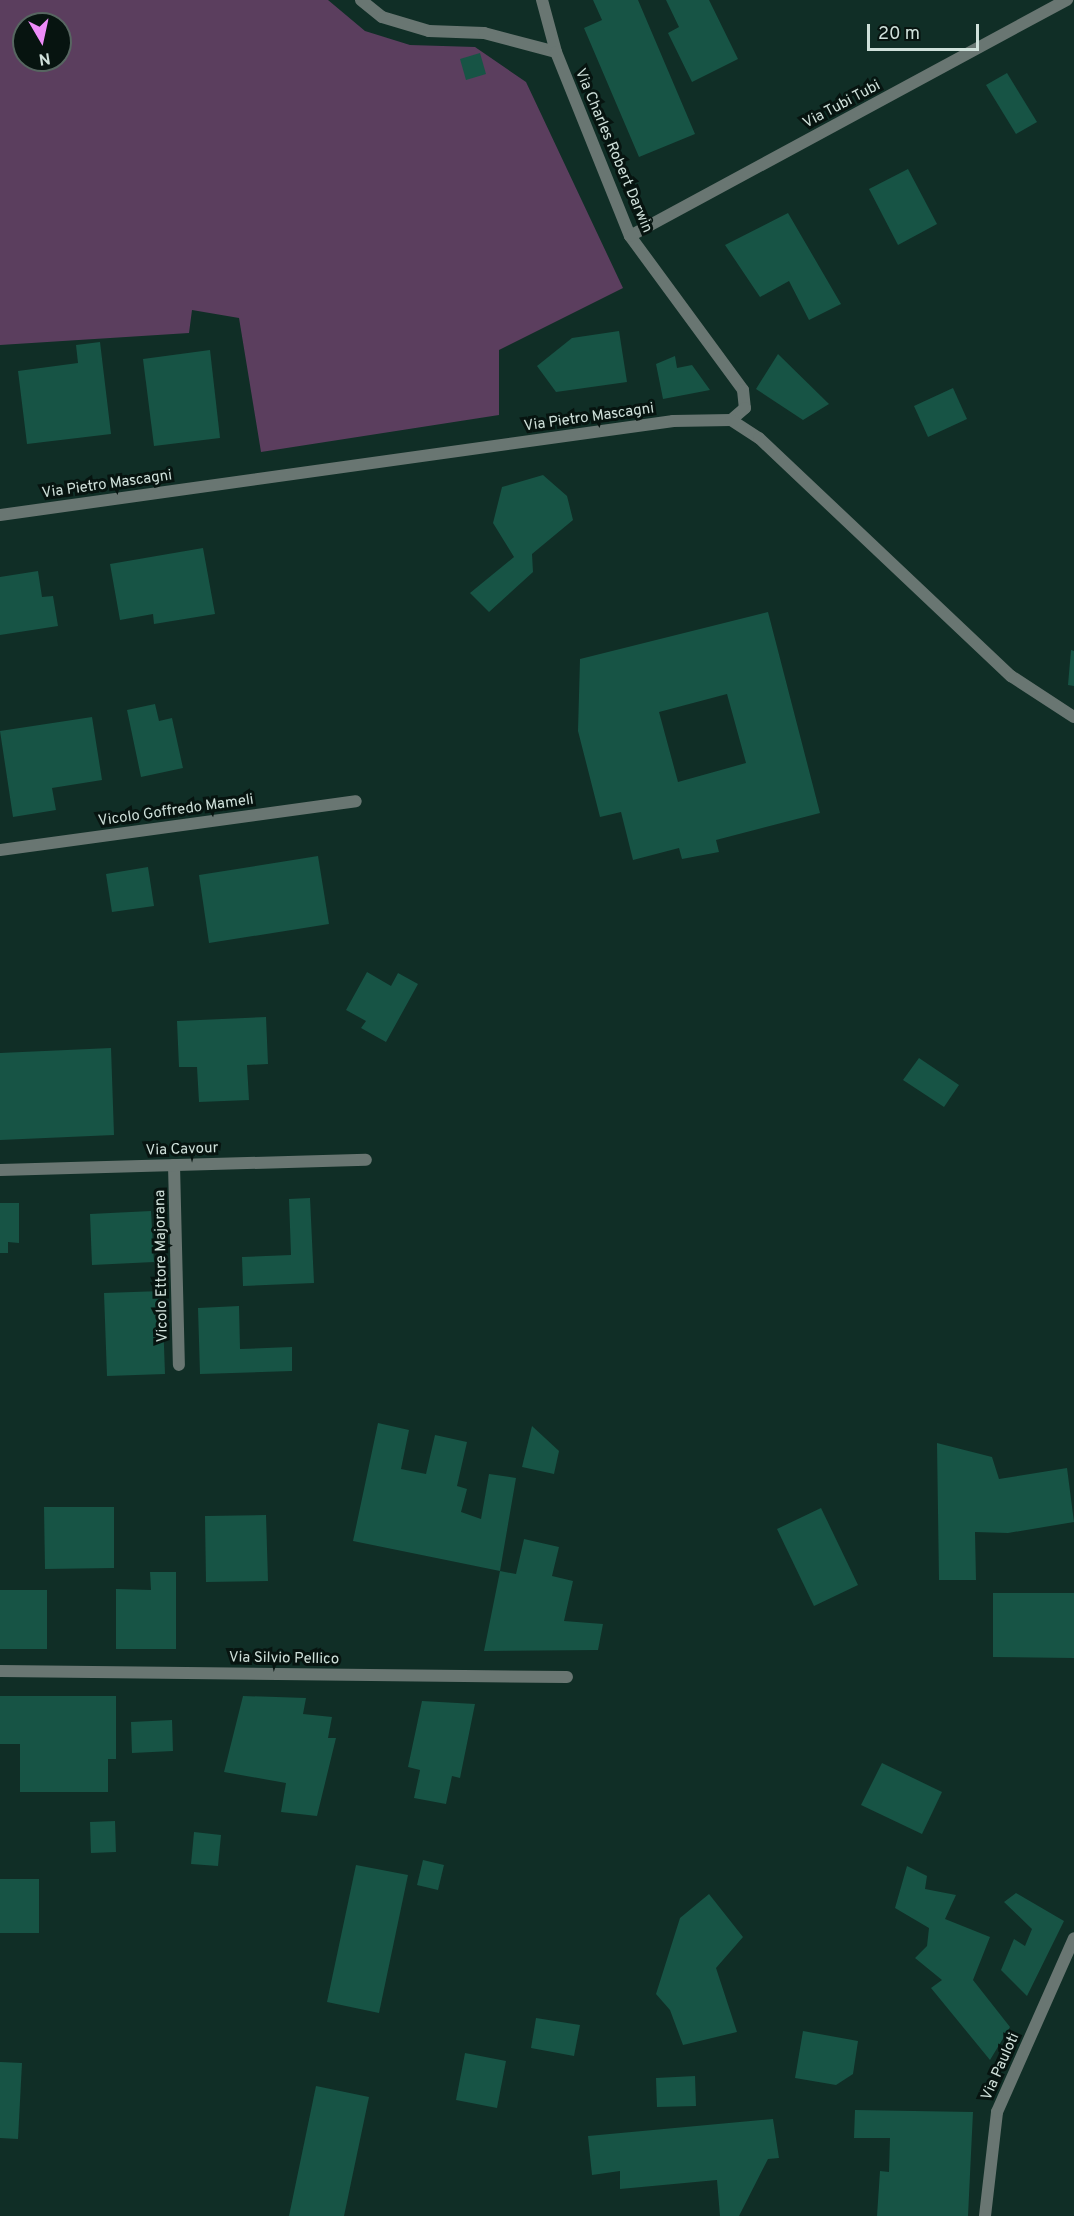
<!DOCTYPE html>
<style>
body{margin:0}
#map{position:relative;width:1074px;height:2216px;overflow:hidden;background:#102e26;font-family:Overpass,sans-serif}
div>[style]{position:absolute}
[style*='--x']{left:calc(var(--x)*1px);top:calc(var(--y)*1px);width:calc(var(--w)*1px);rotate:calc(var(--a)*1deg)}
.green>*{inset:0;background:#5b3e5e}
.building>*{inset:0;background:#175445}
.minor>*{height:12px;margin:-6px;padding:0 6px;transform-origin:6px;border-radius:6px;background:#697672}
span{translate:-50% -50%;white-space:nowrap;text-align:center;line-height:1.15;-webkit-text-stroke:6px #071410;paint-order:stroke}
.street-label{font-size:15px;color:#cfe0da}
.north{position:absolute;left:12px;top:12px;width:60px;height:60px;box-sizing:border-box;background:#071410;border:2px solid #576661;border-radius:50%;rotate:171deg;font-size:16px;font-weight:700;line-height:24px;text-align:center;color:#cfe0da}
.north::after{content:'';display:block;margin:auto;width:21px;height:27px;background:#ee8cf9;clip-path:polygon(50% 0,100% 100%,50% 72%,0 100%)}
.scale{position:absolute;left:867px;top:24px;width:112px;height:27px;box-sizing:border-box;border:3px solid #cfe0da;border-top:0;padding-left:8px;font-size:18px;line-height:21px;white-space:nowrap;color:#cfe0da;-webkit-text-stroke:4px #071410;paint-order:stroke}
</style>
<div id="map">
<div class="green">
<i style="clip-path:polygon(evenodd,0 0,328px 0,365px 31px,410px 45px,475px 47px,526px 82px,623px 288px,499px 350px,499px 415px,261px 452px,239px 318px,192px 310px,189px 333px,0 345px,0 0,24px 24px,60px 24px,60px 60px,24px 60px,24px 24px)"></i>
</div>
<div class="building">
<i style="clip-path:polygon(593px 0,638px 0,695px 134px,639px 157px,584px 28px,602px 20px)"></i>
<i style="clip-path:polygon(666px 0,709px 0,738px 59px,692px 82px,668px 33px,679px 27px)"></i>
<i style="clip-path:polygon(480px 53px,486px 74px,466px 80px,460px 59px)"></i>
<i style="clip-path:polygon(1007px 73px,1037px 122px,1016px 134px,986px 85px)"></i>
<i style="clip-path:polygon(908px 169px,937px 224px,898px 245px,869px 189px)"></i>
<i style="clip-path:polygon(788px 213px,841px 304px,809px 320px,789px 281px,760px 297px,725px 245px)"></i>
<i style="clip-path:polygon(619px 331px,627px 382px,556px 392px,537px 366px,572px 338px)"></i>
<i style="clip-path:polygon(100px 342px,111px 434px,27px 444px,18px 371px,78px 363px,76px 345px)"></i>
<i style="clip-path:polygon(210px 350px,220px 438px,154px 446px,143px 359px)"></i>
<i style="clip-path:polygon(778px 354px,829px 404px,803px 420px,756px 389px)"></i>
<i style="clip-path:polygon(675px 356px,677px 368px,692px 365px,710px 390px,663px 399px,656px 364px)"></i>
<i style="clip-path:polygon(953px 388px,967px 419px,928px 437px,914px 406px)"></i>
<i style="clip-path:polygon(543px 475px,567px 496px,573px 520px,532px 554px,533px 572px,489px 612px,470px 593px,514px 557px,493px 523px,502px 487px)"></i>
<i style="clip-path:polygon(203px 548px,215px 614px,154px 624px,153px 614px,120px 620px,110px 564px)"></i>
<i style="clip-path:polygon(38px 571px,42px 597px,53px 596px,58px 626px,0 635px,0 577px)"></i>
<i style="clip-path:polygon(evenodd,768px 612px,820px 813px,716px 840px,719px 852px,682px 859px,679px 848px,633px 860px,621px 812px,600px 817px,578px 731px,580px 659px,768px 612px,727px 694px,746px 763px,678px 782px,659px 712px,727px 694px)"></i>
<i style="clip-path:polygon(1071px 650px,1074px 651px,1074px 686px,1068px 685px)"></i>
<i style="clip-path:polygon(155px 704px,159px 721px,172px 718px,183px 768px,141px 777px,127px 710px)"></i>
<i style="clip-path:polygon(92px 717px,102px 780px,52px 788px,56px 810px,13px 817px,0 731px)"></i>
<i style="clip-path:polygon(318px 856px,329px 924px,209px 943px,199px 875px)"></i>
<i style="clip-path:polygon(148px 867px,154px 906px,112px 912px,106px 874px)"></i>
<i style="clip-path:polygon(367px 972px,391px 986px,398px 973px,418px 984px,386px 1042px,361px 1028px,366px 1021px,346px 1010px)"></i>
<i style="clip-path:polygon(266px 1017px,268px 1064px,247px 1065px,249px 1100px,199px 1102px,197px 1067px,179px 1067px,177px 1021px)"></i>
<i style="clip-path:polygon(111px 1048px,114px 1135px,0 1140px,0 1053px)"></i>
<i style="clip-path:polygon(919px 1058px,959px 1085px,944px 1107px,903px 1080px)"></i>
<i style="clip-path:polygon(310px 1198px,314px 1283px,243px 1286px,242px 1257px,291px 1255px,289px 1199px)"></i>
<i style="clip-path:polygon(0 1203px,19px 1203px,19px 1243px,8px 1242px,8px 1253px,0 1253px)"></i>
<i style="clip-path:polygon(151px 1211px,154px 1262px,92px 1265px,90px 1214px)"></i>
<i style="clip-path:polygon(162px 1291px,165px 1374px,107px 1376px,104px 1293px)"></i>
<i style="clip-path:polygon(239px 1306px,240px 1349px,292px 1347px,292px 1371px,200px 1374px,198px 1308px)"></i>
<i style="clip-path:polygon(378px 1423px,409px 1430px,401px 1469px,426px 1474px,435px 1435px,467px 1442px,457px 1486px,467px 1489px,461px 1512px,481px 1519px,489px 1474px,516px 1478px,500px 1571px,353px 1541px)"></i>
<i style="clip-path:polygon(532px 1426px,559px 1451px,554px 1474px,522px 1467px)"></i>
<i style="clip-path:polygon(937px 1443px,992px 1457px,999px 1479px,1067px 1468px,1074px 1522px,1008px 1533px,975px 1532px,976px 1580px,939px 1580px)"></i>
<i style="clip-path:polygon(44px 1507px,114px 1507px,114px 1568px,45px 1569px)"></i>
<i style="clip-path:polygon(821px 1508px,858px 1585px,814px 1606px,777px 1529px)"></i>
<i style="clip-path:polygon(266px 1515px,268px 1581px,206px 1582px,205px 1516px)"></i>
<i style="clip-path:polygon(524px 1539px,559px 1547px,552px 1576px,573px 1581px,564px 1621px,603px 1624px,598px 1650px,484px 1651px,500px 1571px,516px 1574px)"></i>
<i style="clip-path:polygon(150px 1572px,176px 1572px,176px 1649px,116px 1649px,116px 1589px,151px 1590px)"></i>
<i style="clip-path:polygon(0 1590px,47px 1590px,47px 1649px,0 1649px)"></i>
<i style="clip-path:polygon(993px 1593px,1074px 1593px,1074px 1658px,993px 1657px)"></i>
<i style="clip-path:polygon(0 1696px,116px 1696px,116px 1759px,108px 1759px,108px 1792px,20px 1792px,20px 1744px,0 1744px)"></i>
<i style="clip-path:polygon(243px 1696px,306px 1698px,303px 1714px,332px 1717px,328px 1738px,336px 1738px,317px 1816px,281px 1812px,286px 1783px,224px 1772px)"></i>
<i style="clip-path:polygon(422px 1701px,475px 1704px,460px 1778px,452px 1776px,446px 1804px,414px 1798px,420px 1770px,408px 1767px)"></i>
<i style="clip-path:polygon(172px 1720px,173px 1751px,132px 1753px,131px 1722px)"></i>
<i style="clip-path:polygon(882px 1763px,942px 1792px,922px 1834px,861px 1805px)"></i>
<i style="clip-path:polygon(115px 1821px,116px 1852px,91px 1853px,90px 1822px)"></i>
<i style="clip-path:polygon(194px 1832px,221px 1835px,218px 1866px,191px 1864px)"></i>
<i style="clip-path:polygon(423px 1860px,444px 1865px,438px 1890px,417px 1885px)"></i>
<i style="clip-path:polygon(356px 1865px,408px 1875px,379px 2013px,327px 2002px)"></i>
<i style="clip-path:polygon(907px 1866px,927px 1876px,925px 1889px,956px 1895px,945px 1919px,990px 1937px,973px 1980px,1010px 2027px,990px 2060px,931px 1988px,942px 1980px,915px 1958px,927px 1946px,929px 1928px,895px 1908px)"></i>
<i style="clip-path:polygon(0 1879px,39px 1879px,39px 1933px,0 1933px)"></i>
<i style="clip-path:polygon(1016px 1893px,1064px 1921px,1027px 1996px,1001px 1970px,1014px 1939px,1025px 1946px,1032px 1929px,1004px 1902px)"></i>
<i style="clip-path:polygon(709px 1894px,743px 1937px,716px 1968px,737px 2032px,683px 2045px,670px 2010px,656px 1994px,680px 1918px)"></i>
<i style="clip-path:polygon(536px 2018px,580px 2025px,574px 2056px,531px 2048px)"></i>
<i style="clip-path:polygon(803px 2031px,858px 2041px,853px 2074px,836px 2085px,795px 2078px)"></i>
<i style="clip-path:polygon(465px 2053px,506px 2061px,497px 2108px,456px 2100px)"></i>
<i style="clip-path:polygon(0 2062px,22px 2063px,18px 2139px,0 2138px)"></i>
<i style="clip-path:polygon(695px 2076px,696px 2106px,657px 2107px,656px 2078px)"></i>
<i style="clip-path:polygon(316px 2086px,369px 2097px,344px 2216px,289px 2216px)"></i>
<i style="clip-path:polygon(855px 2110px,973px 2112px,968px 2216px,877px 2216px,880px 2171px,889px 2172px,890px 2138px,854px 2138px)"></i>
<i style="clip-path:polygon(773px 2119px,779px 2158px,768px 2159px,739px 2216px,720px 2216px,717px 2180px,620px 2189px,620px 2171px,592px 2175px,588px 2136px)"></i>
</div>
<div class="minor">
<i style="--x:361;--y:0;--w:27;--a:39"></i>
<i style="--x:382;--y:17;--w:49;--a:16.6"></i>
<i style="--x:429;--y:31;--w:55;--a:2.1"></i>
<i style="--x:484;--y:33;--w:74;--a:14.8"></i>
<i style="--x:542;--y:0;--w:54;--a:74.9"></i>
<i style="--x:556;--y:52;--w:198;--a:68.1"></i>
<i style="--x:630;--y:236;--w:191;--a:53.7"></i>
<i style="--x:743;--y:390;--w:18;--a:84"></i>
<i style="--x:745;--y:408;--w:18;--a:139"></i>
<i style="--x:630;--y:236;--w:497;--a:-28.4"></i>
<i style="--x:0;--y:515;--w:680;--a:-7.95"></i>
<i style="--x:673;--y:421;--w:58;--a:-1"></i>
<i style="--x:731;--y:420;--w:33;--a:33"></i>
<i style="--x:759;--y:438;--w:347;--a:43.4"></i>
<i style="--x:1011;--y:676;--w:75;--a:33.1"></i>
<i style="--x:0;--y:850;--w:359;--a:-7.8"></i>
<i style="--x:174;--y:1165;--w:200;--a:88.6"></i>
<i style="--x:0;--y:1170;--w:366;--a:-1.6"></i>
<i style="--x:0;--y:1671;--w:567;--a:0.61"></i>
<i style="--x:985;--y:2216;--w:105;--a:-83.4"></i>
<i style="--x:997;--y:2112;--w:190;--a:-66.1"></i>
</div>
<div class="street-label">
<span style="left:842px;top:105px;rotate:-28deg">Via Tubi Tubi</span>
<span style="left:613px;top:151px;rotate:67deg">Via Charles Robert Darwin</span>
<span style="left:589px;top:418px;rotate:-8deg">Via Pietro Mascagni</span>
<span style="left:107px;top:485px;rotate:-8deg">Via Pietro Mascagni</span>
<span style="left:176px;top:811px;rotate:-8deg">Vicolo Goffredo Mameli</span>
<span style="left:182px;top:1150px;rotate:-2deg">Via Cavour</span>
<span style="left:162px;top:1266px;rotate:-91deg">Vicolo Ettore Majorana</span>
<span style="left:284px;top:1659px;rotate:1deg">Via Silvio Pellico</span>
<span style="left:1001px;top:2067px;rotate:-66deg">Via Pauloti</span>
</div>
<div class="north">N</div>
<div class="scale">20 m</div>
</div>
